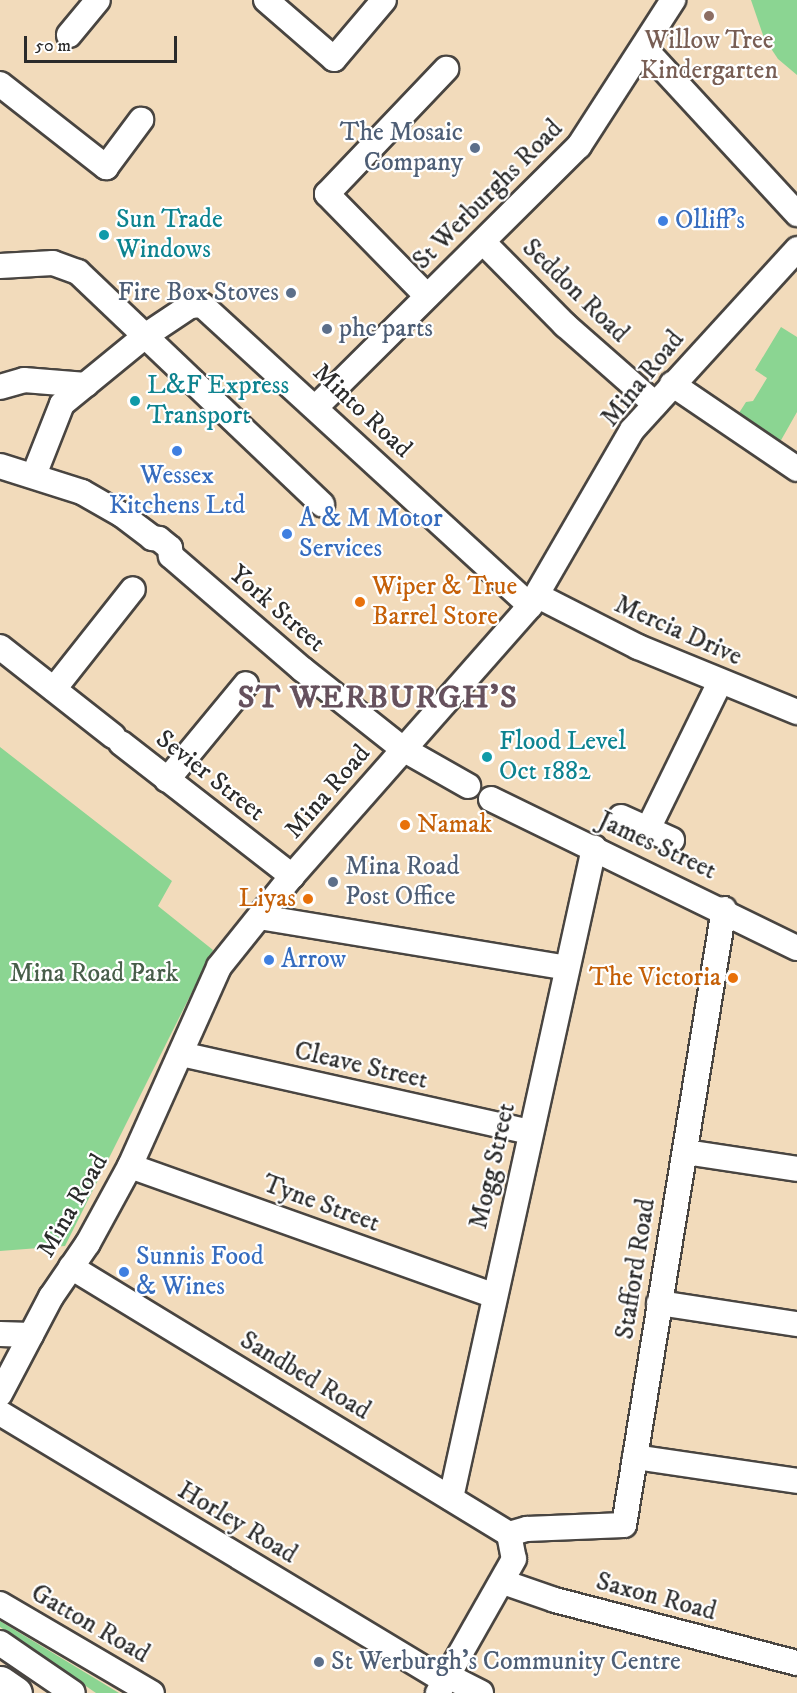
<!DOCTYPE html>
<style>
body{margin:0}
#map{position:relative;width:797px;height:1693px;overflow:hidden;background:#f2dbbb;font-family:"IM FELL DW Pica",serif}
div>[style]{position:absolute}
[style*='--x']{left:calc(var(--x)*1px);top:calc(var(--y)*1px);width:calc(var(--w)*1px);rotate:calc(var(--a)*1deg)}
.green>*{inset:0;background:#8bd592}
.roads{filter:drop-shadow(2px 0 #494541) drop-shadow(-2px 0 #494541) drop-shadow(0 2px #494541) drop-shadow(0 -2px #494541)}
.minor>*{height:24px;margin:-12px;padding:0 12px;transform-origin:12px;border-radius:12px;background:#fff}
.highway>*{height:33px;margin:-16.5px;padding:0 16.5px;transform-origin:16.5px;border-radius:16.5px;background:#fff}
.dots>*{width:16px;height:16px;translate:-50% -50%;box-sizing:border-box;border:3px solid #fff;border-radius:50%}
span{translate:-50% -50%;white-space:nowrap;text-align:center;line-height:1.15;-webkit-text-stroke:4.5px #fff;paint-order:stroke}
.education-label{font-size:26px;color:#785e54}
.service-label{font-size:26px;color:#4e5e75}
.right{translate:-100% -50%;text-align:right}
.left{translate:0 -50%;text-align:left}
.street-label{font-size:26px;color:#2b2b2b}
.culture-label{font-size:26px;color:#0d838f}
.shop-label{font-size:26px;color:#366cbe}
.food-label{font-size:26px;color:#c56008}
.park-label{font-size:26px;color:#485e4a}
.district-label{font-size:32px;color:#66515d;font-weight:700;letter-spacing:1.5px}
.scale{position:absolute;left:24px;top:36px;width:153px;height:27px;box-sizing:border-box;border:3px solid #2b2b2b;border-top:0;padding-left:8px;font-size:18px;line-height:21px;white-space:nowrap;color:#2b2b2b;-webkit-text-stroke:4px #fff;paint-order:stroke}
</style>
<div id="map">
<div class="green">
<i style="clip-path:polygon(751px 0,797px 0,797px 75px,778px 59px,764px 38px)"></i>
<i style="clip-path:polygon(781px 327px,797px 337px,797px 412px,780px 442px,739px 413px,746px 402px,753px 401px,767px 378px,755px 370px)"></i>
<i style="clip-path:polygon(0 747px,172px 881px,158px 906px,213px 950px,65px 1246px,0 1251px)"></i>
<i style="clip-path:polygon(0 1621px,119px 1693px,96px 1693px,0 1627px)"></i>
</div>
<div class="roads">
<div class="minor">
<i style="--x:266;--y:0;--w:90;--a:40.9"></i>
<i style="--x:334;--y:59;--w:77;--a:-49.7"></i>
<i style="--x:69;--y:35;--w:45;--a:-50.4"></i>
<i style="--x:644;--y:48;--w:226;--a:47.3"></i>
<i style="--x:0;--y:84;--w:135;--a:38.1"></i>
<i style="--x:106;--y:167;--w:59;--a:-53.3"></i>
<i style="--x:483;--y:242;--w:117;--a:45.3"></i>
<i style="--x:565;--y:325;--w:120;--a:41.3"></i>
<i style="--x:0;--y:266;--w:53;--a:-3.2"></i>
<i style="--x:53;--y:263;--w:27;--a:20"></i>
<i style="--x:78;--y:272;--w:337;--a:43.6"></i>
<i style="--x:427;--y:296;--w:143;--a:-134.4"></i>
<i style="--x:327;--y:194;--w:173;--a:-46.4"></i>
<i style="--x:672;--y:384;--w:151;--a:34.2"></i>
<i style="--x:0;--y:387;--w:25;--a:-16"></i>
<i style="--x:24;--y:380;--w:62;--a:4.6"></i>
<i style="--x:316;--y:407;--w:371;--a:-44.8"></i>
<i style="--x:579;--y:146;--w:174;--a:-57.2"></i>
<i style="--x:0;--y:466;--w:86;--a:17.6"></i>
<i style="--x:82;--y:492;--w:46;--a:29.9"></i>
<i style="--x:122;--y:515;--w:38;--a:37"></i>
<i style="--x:152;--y:538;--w:7;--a:8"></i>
<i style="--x:159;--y:539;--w:14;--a:39"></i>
<i style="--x:170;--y:548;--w:8;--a:83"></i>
<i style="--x:171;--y:556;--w:173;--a:40.8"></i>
<i style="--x:302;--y:669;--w:129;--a:38.4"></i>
<i style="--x:403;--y:749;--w:75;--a:29.6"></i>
<i style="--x:34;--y:475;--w:76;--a:-68.5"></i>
<i style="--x:62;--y:404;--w:107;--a:-39.3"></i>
<i style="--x:145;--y:336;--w:54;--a:-33.7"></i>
<i style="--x:190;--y:306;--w:12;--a:-5"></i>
<i style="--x:202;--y:305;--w:445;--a:42.5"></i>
<i style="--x:538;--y:596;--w:112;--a:27"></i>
<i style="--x:638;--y:647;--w:172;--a:22.2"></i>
<i style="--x:0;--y:647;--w:144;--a:38.2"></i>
<i style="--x:54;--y:689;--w:127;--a:-51.7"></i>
<i style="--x:121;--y:743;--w:217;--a:37.9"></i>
<i style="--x:167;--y:780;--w:124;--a:-50.5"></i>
<i style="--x:491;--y:799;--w:340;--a:26"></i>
<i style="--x:621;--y:817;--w:56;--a:24.3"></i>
<i style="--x:648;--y:829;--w:164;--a:-63.9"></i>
<i style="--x:260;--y:917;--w:311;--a:9.4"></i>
<i style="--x:181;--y:1054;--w:357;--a:12.6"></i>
<i style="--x:685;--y:1152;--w:113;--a:8.6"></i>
<i style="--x:130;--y:1166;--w:385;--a:19.6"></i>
<i style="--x:71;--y:1267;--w:513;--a:31.37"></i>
<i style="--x:509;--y:1534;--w:25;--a:79"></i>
<i style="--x:514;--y:1559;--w:154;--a:119.6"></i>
<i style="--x:659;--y:1303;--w:140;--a:8.7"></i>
<i style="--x:0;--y:1334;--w:31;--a:2"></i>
<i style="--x:0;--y:1394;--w:110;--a:-62.3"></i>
<i style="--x:51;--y:1297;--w:65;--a:-55.6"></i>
<i style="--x:88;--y:1243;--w:88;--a:-61.4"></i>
<i style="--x:130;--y:1166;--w:218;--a:-65.9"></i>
<i style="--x:219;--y:967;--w:117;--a:-51.3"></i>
<i style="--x:292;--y:876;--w:360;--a:-48.6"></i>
<i style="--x:530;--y:606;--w:203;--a:-59.9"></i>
<i style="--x:632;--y:430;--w:245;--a:-47.6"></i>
<i style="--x:0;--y:1413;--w:519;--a:31.06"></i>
<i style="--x:635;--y:1457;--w:164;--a:8.4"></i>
<i style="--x:451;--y:1498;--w:666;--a:-77.59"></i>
<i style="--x:509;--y:1534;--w:19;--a:-16"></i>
<i style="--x:527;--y:1529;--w:97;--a:-2.4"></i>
<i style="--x:624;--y:1525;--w:624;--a:-80.78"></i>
<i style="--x:503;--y:1582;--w:55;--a:19.1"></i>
<i style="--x:555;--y:1600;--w:250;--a:14.6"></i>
<i style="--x:0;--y:1604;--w:176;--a:30.4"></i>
<i style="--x:0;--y:1643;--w:88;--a:34.4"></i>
<i style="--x:448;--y:1676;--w:37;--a:27"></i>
</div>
<div class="highway">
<i style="--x:0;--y:1683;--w:18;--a:34"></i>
</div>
</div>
<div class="dots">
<i style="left:709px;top:16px;background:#8d6e63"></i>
<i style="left:475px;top:148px;background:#5c6f8a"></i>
<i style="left:663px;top:221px;background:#3f7fe0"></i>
<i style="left:104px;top:235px;background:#0f9aa8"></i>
<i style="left:291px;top:293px;background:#5c6f8a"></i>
<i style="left:327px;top:329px;background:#5c6f8a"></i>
<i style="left:135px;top:401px;background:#0f9aa8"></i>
<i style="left:177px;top:451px;background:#3f7fe0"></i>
<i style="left:287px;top:534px;background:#3f7fe0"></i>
<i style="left:360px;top:602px;background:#e8710a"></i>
<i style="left:487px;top:757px;background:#0f9aa8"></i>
<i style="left:405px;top:825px;background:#e8710a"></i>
<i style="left:333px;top:882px;background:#5c6f8a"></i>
<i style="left:308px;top:899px;background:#e8710a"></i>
<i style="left:269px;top:960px;background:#3f7fe0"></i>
<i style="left:733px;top:978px;background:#e8710a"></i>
<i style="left:124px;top:1272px;background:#3f7fe0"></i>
<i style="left:319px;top:1662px;background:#5c6f8a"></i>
</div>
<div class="education-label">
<span style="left:709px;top:56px">Willow Tree<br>Kindergarten</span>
</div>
<div class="service-label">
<span class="right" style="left:463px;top:148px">The Mosaic<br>Company</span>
<span class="right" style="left:279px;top:293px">Fire Box Stoves</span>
<span class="left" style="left:339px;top:329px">phc parts</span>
<span class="left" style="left:345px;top:882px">Mina Road<br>Post Office</span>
<span class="left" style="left:331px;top:1662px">St Werburgh's Community Centre</span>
</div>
<div class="street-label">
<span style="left:488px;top:195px;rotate:-45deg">St Werburghs Road</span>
<span style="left:575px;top:291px;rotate:44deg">Seddon Road</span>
<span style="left:643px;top:379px;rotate:-51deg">Mina Road</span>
<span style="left:362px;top:411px;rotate:43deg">Minto Road</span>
<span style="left:277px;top:609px;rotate:41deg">York Street</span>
<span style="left:678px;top:631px;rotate:24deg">Mercia Drive</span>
<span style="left:210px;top:776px;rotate:38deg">Sevier Street</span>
<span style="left:328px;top:792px;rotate:-49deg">Mina Road</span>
<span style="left:657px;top:846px;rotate:25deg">James Street</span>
<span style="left:361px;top:1066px;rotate:13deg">Cleave Street</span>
<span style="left:493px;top:1166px;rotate:-77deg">Mogg Street</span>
<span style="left:321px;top:1204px;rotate:20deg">Tyne Street</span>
<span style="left:73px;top:1206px;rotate:-60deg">Mina Road</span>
<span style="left:636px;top:1269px;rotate:-81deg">Stafford Road</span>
<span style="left:305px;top:1376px;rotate:31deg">Sandbed Road</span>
<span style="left:237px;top:1523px;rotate:31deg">Horley Road</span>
<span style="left:656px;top:1597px;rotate:15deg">Saxon Road</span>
<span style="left:90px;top:1624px;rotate:30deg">Gatton Road</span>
</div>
<div class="culture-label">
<span class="left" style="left:116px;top:235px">Sun Trade<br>Windows</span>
<span class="left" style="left:147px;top:401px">L&amp;F Express<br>Transport</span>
<span class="left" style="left:499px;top:757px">Flood Level<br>Oct 1882</span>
</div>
<div class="shop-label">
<span class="left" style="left:675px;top:221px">Olliff's</span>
<span style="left:177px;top:491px">Wessex<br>Kitchens Ltd</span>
<span class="left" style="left:299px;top:534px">A &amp; M Motor<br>Services</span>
<span class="left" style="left:281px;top:960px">Arrow</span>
<span class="left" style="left:136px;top:1272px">Sunnis Food<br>&amp; Wines</span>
</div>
<div class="food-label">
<span class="left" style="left:372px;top:602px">Wiper &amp; True<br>Barrel Store</span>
<span class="left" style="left:417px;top:825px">Namak</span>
<span class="right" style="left:296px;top:899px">Liyas</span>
<span class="right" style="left:721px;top:978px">The Victoria</span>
</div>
<div class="park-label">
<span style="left:94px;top:974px">Mina Road Park</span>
</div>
<div class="district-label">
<span style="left:378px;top:698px">ST WERBURGH'S</span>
</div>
<div class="scale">50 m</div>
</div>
